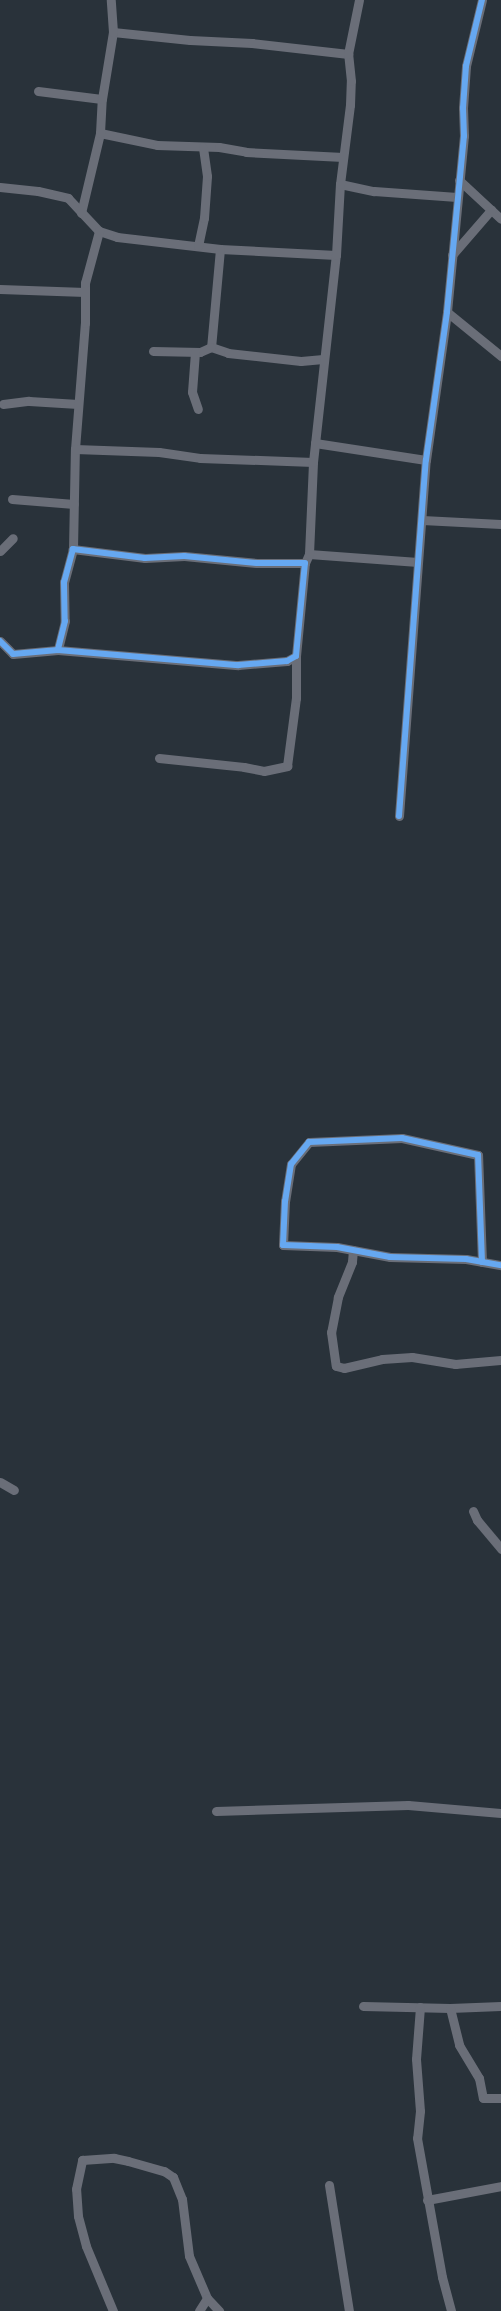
<!DOCTYPE html>
<style>
body{margin:0}
#map{position:relative;width:501px;height:2311px;overflow:hidden;background:#29323a;font-family:Georgia,serif}
div>[style]{position:absolute}
[style*='--x']{left:calc(var(--x)*1px);top:calc(var(--y)*1px);width:calc(var(--w)*1px);rotate:calc(var(--a)*1deg)}
.street>*{height:9px;margin:-4.5px;padding:0 4.5px;transform-origin:4.5px;border-radius:4.5px;background:#6a6e78}
.cycleway>*{height:6px;margin:-3px;padding:0 3px;transform-origin:3px;border-radius:3px;background:#66a8f1}
span{translate:-50% -50%;white-space:nowrap;text-align:center;line-height:1.15;-webkit-text-stroke:4px #131a20;paint-order:stroke}
</style>
<div id="map">
<div class="street">
<i style="--x:113;--y:32;--w:77;--a:5.9"></i>
<i style="--x:190;--y:40;--w:62;--a:2.8"></i>
<i style="--x:252;--y:43;--w:97;--a:6.5"></i>
<i style="--x:38;--y:91;--w:64;--a:7.1"></i>
<i style="--x:100;--y:133;--w:58;--a:11.9"></i>
<i style="--x:157;--y:145;--w:62;--a:1.8"></i>
<i style="--x:219;--y:147;--w:27;--a:10"></i>
<i style="--x:246;--y:152;--w:97;--a:3"></i>
<i style="--x:459;--y:180;--w:57;--a:42.9"></i>
<i style="--x:340;--y:184;--w:35;--a:12"></i>
<i style="--x:374;--y:191;--w:83;--a:4.1"></i>
<i style="--x:0;--y:187;--w:38;--a:6"></i>
<i style="--x:38;--y:191;--w:31;--a:13"></i>
<i style="--x:68;--y:198;--w:45;--a:46.8"></i>
<i style="--x:99;--y:231;--w:19;--a:18"></i>
<i style="--x:117;--y:237;--w:104;--a:6.6"></i>
<i style="--x:220;--y:249;--w:116;--a:3"></i>
<i style="--x:81;--y:213;--w:82;--a:-76.6"></i>
<i style="--x:100;--y:133;--w:34;--a:-87"></i>
<i style="--x:102;--y:99;--w:68;--a:-80.7"></i>
<i style="--x:113;--y:32;--w:32;--a:-94"></i>
<i style="--x:198;--y:246;--w:29;--a:-78"></i>
<i style="--x:204;--y:218;--w:42;--a:-85.9"></i>
<i style="--x:207;--y:176;--w:29;--a:-98"></i>
<i style="--x:220;--y:249;--w:98;--a:95.2"></i>
<i style="--x:211;--y:347;--w:18;--a:19"></i>
<i style="--x:228;--y:353;--w:73;--a:6.3"></i>
<i style="--x:301;--y:361;--w:22;--a:-5"></i>
<i style="--x:452;--y:255;--w:60;--a:-49.1"></i>
<i style="--x:0;--y:289;--w:85;--a:2"></i>
<i style="--x:447;--y:312;--w:70;--a:39.2"></i>
<i style="--x:153;--y:351;--w:47;--a:1.2"></i>
<i style="--x:200;--y:352;--w:12;--a:-24"></i>
<i style="--x:195;--y:352;--w:40;--a:94.3"></i>
<i style="--x:192;--y:392;--w:18;--a:71"></i>
<i style="--x:3;--y:404;--w:26;--a:-7"></i>
<i style="--x:29;--y:401;--w:49;--a:3.5"></i>
<i style="--x:315;--y:443;--w:112;--a:8.7"></i>
<i style="--x:75;--y:449;--w:126;--a:-85.5"></i>
<i style="--x:85;--y:323;--w:40;--a:-90"></i>
<i style="--x:85;--y:283;--w:54;--a:-74.9"></i>
<i style="--x:12;--y:499;--w:62;--a:4.6"></i>
<i style="--x:422;--y:520;--w:79;--a:2.9"></i>
<i style="--x:73;--y:549;--w:100;--a:-88.9"></i>
<i style="--x:75;--y:449;--w:84;--a:2"></i>
<i style="--x:159;--y:452;--w:41;--a:8.3"></i>
<i style="--x:200;--y:458;--w:113;--a:2"></i>
<i style="--x:0;--y:551;--w:18;--a:-45"></i>
<i style="--x:309;--y:554;--w:109;--a:4.2"></i>
<i style="--x:305;--y:563;--w:10;--a:-66"></i>
<i style="--x:309;--y:554;--w:92;--a:-87.5"></i>
<i style="--x:313;--y:462;--w:208;--a:-83.7"></i>
<i style="--x:336;--y:255;--w:71;--a:-86.8"></i>
<i style="--x:340;--y:184;--w:80;--a:-82.8"></i>
<i style="--x:350;--y:105;--w:24;--a:-88"></i>
<i style="--x:351;--y:81;--w:27;--a:-96"></i>
<i style="--x:348;--y:54;--w:55;--a:-78.5"></i>
<i style="--x:0;--y:641;--w:18;--a:45"></i>
<i style="--x:13;--y:654;--w:45;--a:-5.1"></i>
<i style="--x:58;--y:650;--w:181;--a:4.8"></i>
<i style="--x:238;--y:665;--w:49;--a:-4.7"></i>
<i style="--x:287;--y:661;--w:10;--a:-29"></i>
<i style="--x:296;--y:656;--w:93;--a:-84.5"></i>
<i style="--x:305;--y:563;--w:48;--a:180"></i>
<i style="--x:257;--y:563;--w:73;--a:-174.5"></i>
<i style="--x:184;--y:556;--w:39;--a:177"></i>
<i style="--x:145;--y:558;--w:73;--a:-172.9"></i>
<i style="--x:73;--y:549;--w:34;--a:105"></i>
<i style="--x:64;--y:582;--w:39;--a:89"></i>
<i style="--x:65;--y:621;--w:30;--a:104"></i>
<i style="--x:159;--y:758;--w:85;--a:6"></i>
<i style="--x:244;--y:767;--w:20;--a:11"></i>
<i style="--x:264;--y:771;--w:24;--a:-12"></i>
<i style="--x:287;--y:766;--w:69;--a:-82.5"></i>
<i style="--x:296;--y:698;--w:42;--a:-90"></i>
<i style="--x:399;--y:816;--w:357;--a:-85.7"></i>
<i style="--x:426;--y:460;--w:149;--a:-81.9"></i>
<i style="--x:447;--y:312;--w:177;--a:-84.5"></i>
<i style="--x:464;--y:136;--w:28;--a:-92"></i>
<i style="--x:463;--y:108;--w:42;--a:-85.9"></i>
<i style="--x:466;--y:66;--w:68;--a:-76.4"></i>
<i style="--x:353;--y:1250;--w:12;--a:95"></i>
<i style="--x:352;--y:1262;--w:38;--a:112"></i>
<i style="--x:338;--y:1297;--w:36;--a:101"></i>
<i style="--x:331;--y:1332;--w:34;--a:82"></i>
<i style="--x:336;--y:1366;--w:8;--a:14"></i>
<i style="--x:344;--y:1368;--w:39;--a:-13"></i>
<i style="--x:382;--y:1359;--w:30;--a:-4"></i>
<i style="--x:412;--y:1357;--w:44;--a:9.2"></i>
<i style="--x:455;--y:1364;--w:46;--a:-5"></i>
<i style="--x:482;--y:1262;--w:107;--a:-92.1"></i>
<i style="--x:478;--y:1155;--w:78;--a:-167.4"></i>
<i style="--x:402;--y:1138;--w:93;--a:177.5"></i>
<i style="--x:309;--y:1142;--w:28;--a:129"></i>
<i style="--x:291;--y:1164;--w:37;--a:99"></i>
<i style="--x:285;--y:1201;--w:44;--a:92.6"></i>
<i style="--x:283;--y:1245;--w:54;--a:2.1"></i>
<i style="--x:337;--y:1247;--w:54;--a:10.7"></i>
<i style="--x:390;--y:1257;--w:76;--a:1.5"></i>
<i style="--x:466;--y:1259;--w:36;--a:10"></i>
<i style="--x:0;--y:1482;--w:16;--a:30"></i>
<i style="--x:473;--y:1511;--w:10;--a:66"></i>
<i style="--x:477;--y:1520;--w:38;--a:50"></i>
<i style="--x:216;--y:1811;--w:192;--a:-1.8"></i>
<i style="--x:408;--y:1805;--w:93;--a:4.9"></i>
<i style="--x:363;--y:2006;--w:87;--a:1.3"></i>
<i style="--x:450;--y:2008;--w:51;--a:-2.2"></i>
<i style="--x:420;--y:2007;--w:52;--a:94.4"></i>
<i style="--x:416;--y:2059;--w:52;--a:85.6"></i>
<i style="--x:420;--y:2111;--w:27;--a:96"></i>
<i style="--x:417;--y:2138;--w:141;--a:79.8"></i>
<i style="--x:442;--y:2277;--w:35;--a:75"></i>
<i style="--x:450;--y:2008;--w:38;--a:76"></i>
<i style="--x:459;--y:2045;--w:39;--a:59"></i>
<i style="--x:479;--y:2078;--w:20;--a:79"></i>
<i style="--x:483;--y:2098;--w:18;--a:0"></i>
<i style="--x:329;--y:2185;--w:128;--a:81"></i>
<i style="--x:427;--y:2200;--w:75;--a:-10.7"></i>
<i style="--x:113;--y:2311;--w:70;--a:-112.6"></i>
<i style="--x:86;--y:2246;--w:31;--a:-105"></i>
<i style="--x:78;--y:2216;--w:27;--a:-94"></i>
<i style="--x:76;--y:2189;--w:30;--a:-78"></i>
<i style="--x:82;--y:2160;--w:32;--a:-4"></i>
<i style="--x:114;--y:2158;--w:14;--a:12"></i>
<i style="--x:128;--y:2161;--w:37;--a:16"></i>
<i style="--x:164;--y:2171;--w:11;--a:34"></i>
<i style="--x:173;--y:2177;--w:24;--a:68"></i>
<i style="--x:182;--y:2199;--w:57;--a:83"></i>
<i style="--x:189;--y:2256;--w:46;--a:66.8"></i>
<i style="--x:207;--y:2298;--w:18;--a:47"></i>
<i style="--x:199;--y:2311;--w:15;--a:-58"></i>
</div>
<div class="cycleway">
<i style="--x:0;--y:641;--w:18;--a:45"></i>
<i style="--x:13;--y:654;--w:45;--a:-5.1"></i>
<i style="--x:58;--y:650;--w:181;--a:4.8"></i>
<i style="--x:238;--y:665;--w:49;--a:-4.7"></i>
<i style="--x:287;--y:661;--w:10;--a:-29"></i>
<i style="--x:296;--y:656;--w:93;--a:-84.5"></i>
<i style="--x:305;--y:563;--w:48;--a:180"></i>
<i style="--x:257;--y:563;--w:73;--a:-174.5"></i>
<i style="--x:184;--y:556;--w:39;--a:177"></i>
<i style="--x:145;--y:558;--w:73;--a:-172.9"></i>
<i style="--x:73;--y:549;--w:34;--a:105"></i>
<i style="--x:64;--y:582;--w:39;--a:89"></i>
<i style="--x:65;--y:621;--w:30;--a:104"></i>
<i style="--x:399;--y:816;--w:357;--a:-85.7"></i>
<i style="--x:426;--y:460;--w:149;--a:-81.9"></i>
<i style="--x:447;--y:312;--w:177;--a:-84.5"></i>
<i style="--x:464;--y:136;--w:28;--a:-92"></i>
<i style="--x:463;--y:108;--w:42;--a:-85.9"></i>
<i style="--x:466;--y:66;--w:68;--a:-76.4"></i>
<i style="--x:482;--y:1262;--w:107;--a:-92.1"></i>
<i style="--x:478;--y:1155;--w:78;--a:-167.4"></i>
<i style="--x:402;--y:1138;--w:93;--a:177.5"></i>
<i style="--x:309;--y:1142;--w:28;--a:129"></i>
<i style="--x:291;--y:1164;--w:37;--a:99"></i>
<i style="--x:285;--y:1201;--w:44;--a:92.6"></i>
<i style="--x:283;--y:1245;--w:54;--a:2.1"></i>
<i style="--x:337;--y:1247;--w:54;--a:10.7"></i>
<i style="--x:390;--y:1257;--w:76;--a:1.5"></i>
<i style="--x:466;--y:1259;--w:36;--a:10"></i>
</div>
</div>
